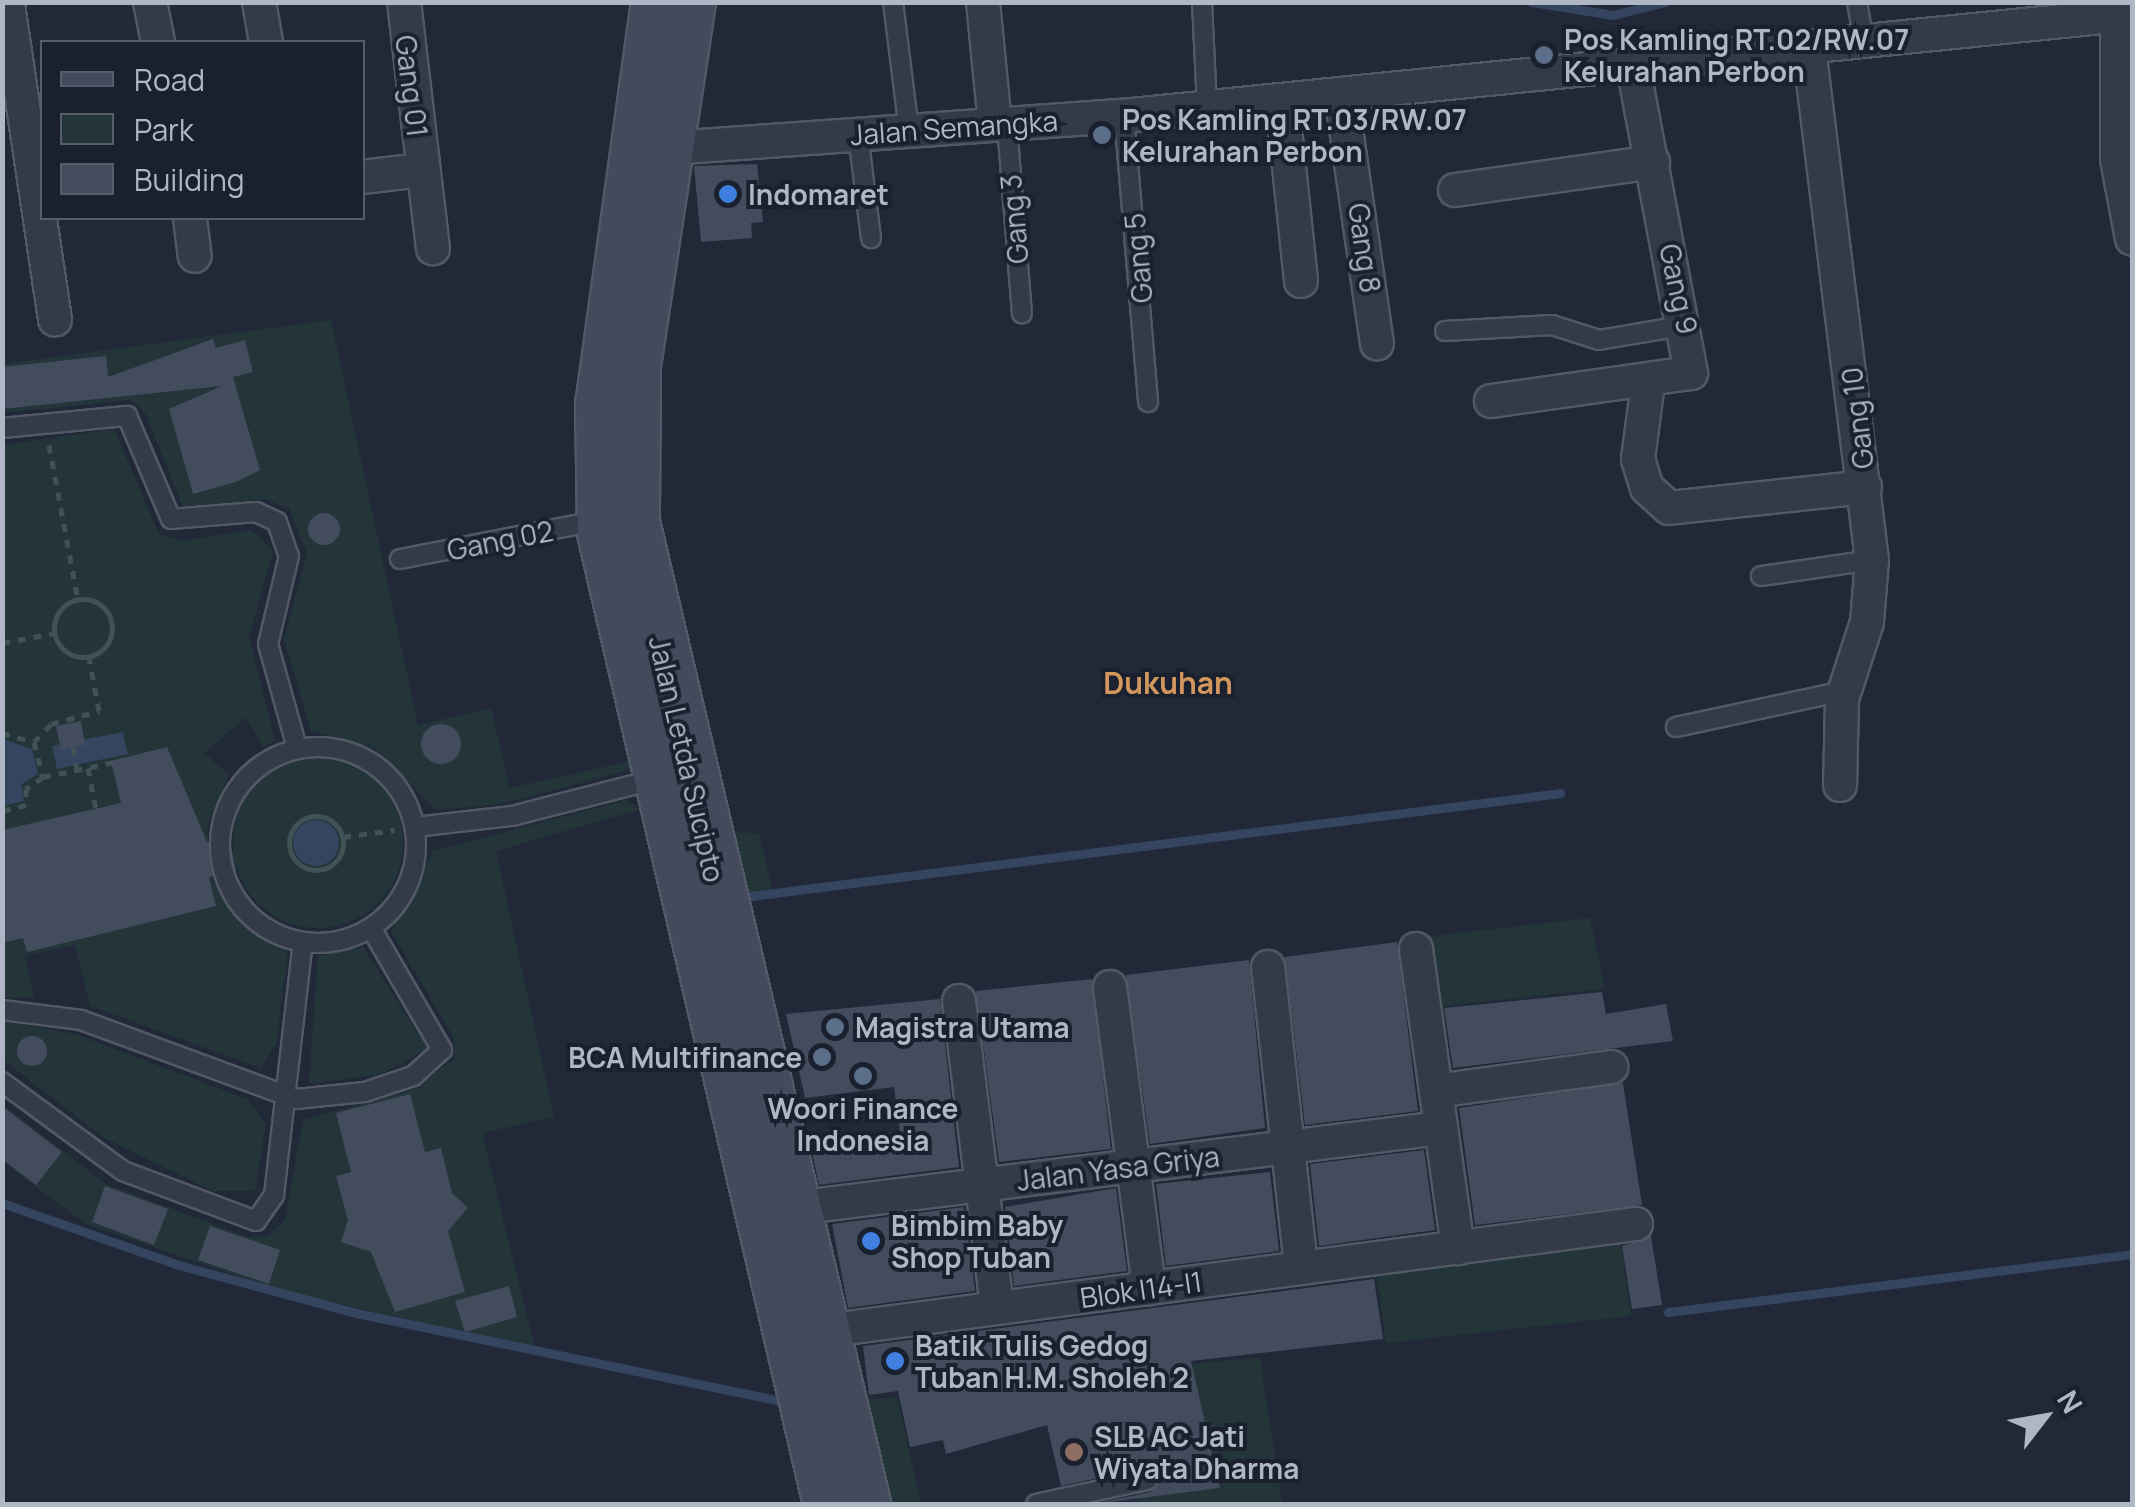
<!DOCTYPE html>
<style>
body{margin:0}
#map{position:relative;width:2135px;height:1507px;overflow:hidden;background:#212938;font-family:Manrope,sans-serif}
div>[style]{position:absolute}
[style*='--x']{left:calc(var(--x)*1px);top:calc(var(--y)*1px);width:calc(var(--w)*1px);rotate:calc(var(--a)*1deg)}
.green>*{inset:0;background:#233539}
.round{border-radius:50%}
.water>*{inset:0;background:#35445f}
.stream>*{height:9px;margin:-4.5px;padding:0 4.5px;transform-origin:4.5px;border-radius:4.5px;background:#35445f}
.building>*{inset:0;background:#424c5d}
.path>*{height:5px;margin-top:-2.5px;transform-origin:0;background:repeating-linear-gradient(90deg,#405256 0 8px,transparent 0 16px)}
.path>.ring{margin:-2.5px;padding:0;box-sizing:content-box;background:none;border:5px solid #405256;border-radius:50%}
.roads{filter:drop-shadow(2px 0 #525966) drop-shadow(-2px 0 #525966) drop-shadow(0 2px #525966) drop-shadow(0 -2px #525966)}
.service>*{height:18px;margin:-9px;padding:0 9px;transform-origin:9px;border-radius:9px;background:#343b48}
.service>.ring{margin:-9px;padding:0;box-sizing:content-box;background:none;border:18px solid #343b48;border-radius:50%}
.minor>*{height:32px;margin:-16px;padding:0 16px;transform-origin:16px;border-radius:16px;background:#343b48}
.secondary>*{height:48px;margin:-24px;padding:0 24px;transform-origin:24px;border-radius:24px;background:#424a5b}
.dots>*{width:28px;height:28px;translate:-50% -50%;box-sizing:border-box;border:5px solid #1a202d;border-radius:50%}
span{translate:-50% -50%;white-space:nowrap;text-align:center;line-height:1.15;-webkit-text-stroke:8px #1a202d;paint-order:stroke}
.poi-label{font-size:28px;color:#afb6c5;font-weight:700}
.left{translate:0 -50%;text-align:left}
.right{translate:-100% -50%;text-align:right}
.street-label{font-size:28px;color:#afb6c5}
.neighbourhood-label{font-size:30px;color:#d2975d;font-weight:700}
.frame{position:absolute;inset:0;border:5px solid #afb6c5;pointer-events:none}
.legend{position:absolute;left:40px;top:40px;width:325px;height:180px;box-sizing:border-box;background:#1a202d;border:2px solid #565c6a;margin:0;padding:12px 18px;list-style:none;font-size:30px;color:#afb6c5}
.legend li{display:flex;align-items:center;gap:20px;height:50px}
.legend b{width:50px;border:2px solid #565c6a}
.north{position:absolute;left:1995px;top:1367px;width:100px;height:100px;-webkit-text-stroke:8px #1a202d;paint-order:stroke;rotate:59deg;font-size:28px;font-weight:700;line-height:40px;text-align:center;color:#afb6c5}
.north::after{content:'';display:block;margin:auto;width:35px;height:45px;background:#afb6c5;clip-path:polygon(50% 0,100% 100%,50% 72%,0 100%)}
</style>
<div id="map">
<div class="green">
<i style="clip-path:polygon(331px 320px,418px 725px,491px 708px,510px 788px,631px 761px,630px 770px,500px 804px,436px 810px,375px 748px,311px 731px,284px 639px,307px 553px,289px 508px,265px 499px,184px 509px,145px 413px,131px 400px,3px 413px,2px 364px)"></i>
<i style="clip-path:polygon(114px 429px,159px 534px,181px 541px,252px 530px,273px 551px,249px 637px,275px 740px,263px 747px,246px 717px,204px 753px,229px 775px,207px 828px,213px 881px,242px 926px,288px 951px,276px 1044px,261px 1068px,90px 1006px,75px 945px,25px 956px,34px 997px,3px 998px,3px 445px)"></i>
<i class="round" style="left:233px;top:758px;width:170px;height:170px"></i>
<i style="clip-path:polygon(626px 800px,642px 809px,496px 851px,554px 1117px,482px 1133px,535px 1349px,273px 1288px,84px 1223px,3px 1162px,2px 1104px,106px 1184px,247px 1237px,268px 1236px,285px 1220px,303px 1120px,409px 1091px,454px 1060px,454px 1038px,391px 931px,433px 851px)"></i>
<i style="clip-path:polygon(728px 832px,759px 833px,773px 893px,743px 897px)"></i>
<i style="clip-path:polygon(1590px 918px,1605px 989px,1433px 1007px,1423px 937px)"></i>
<i style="clip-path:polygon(363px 947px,427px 1048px,383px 1074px,309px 1084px,318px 956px)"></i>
<i style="clip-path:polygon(3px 1021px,75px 1034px,249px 1100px,266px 1124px,255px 1191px,212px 1191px,103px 1137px,3px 1060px)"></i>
<i style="clip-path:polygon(1620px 1237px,1631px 1316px,1386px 1343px,1376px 1270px)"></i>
<i style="clip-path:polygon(1260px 1357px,1282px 1504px,1138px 1504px,1108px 1373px)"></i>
<i style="clip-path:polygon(897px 1397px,921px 1504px,885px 1504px,861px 1400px)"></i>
</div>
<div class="water">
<i style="clip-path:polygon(123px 732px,128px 754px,57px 769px,52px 746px)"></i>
<i style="clip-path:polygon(3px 739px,32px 749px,38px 774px,21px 785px,24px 801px,3px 806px)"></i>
<i class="round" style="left:293px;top:820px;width:46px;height:46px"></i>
</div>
<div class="stream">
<i style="--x:1532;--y:2;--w:82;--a:9.1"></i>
<i style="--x:1613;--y:15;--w:54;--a:-14"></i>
<i style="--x:743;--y:897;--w:824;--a:-7.25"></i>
<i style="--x:2;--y:1203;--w:191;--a:19.3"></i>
<i style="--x:182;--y:1266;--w:180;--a:15.1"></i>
<i style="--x:356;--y:1313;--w:434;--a:11.7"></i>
<i style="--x:1668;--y:1312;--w:468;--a:-7.1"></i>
</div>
<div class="building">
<i style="clip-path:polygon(757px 164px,763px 222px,751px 223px,752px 238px,701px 242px,694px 166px)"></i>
<i style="clip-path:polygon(213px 339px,216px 348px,245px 340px,253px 372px,233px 377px,260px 470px,236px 482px,193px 494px,169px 409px,222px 386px,2px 409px,2px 367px,106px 356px,108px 377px)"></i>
<i class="round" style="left:308px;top:513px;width:32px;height:32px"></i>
<i style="clip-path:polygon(81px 721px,85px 745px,61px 750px,56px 726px)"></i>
<i class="round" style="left:421px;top:724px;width:40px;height:40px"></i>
<i style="clip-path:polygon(167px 747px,207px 842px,229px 837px,236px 870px,209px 877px,216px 906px,27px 952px,23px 938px,2px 943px,2px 830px,121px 803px,111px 761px)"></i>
<i style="clip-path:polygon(1397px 942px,1418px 1111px,1305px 1125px,1285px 957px)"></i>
<i style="clip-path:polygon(1249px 960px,1265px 1128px,1150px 1144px,1126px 975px)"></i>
<i style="clip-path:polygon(1092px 979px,1111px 1149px,999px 1162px,976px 991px)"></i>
<i style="clip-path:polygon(1602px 992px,1606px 1014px,1666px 1004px,1673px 1041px,1453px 1068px,1444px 1008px)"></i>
<i style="clip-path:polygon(940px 999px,959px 1167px,819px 1185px,810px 1143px,900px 1132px,894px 1087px,805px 1098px,786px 1014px)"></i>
<i class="round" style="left:17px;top:1036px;width:30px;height:30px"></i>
<i style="clip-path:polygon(1623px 1083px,1642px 1205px,1475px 1225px,1459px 1108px)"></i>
<i style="clip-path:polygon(410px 1094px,425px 1152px,441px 1148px,452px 1193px,468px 1208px,448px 1231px,465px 1292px,395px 1312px,371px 1252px,341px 1242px,348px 1220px,336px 1176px,351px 1172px,336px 1113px)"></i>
<i style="clip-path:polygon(2px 1106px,62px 1152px,36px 1185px,2px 1159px)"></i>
<i style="clip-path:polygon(1424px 1150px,1435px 1230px,1319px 1246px,1310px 1164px)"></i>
<i style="clip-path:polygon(1270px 1172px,1279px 1251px,1166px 1266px,1156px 1184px)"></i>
<i style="clip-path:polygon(105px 1186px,168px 1209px,154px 1245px,92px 1222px)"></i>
<i style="clip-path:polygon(1116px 1188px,1127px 1271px,1014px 1286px,1005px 1207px)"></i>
<i style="clip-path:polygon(964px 1207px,975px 1291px,848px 1308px,832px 1224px)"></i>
<i style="clip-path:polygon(210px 1226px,280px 1250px,269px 1284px,198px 1260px)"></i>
<i style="clip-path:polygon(1651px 1236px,1662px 1305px,1632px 1309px,1622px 1246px)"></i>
<i style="clip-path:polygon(1374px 1279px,1383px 1339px,1191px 1361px,1220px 1488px,1093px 1504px,1151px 1492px,1159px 1476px,1144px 1468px,1061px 1486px,1047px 1425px,946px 1454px,943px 1440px,910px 1447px,898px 1391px,869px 1395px,863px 1346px)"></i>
<i style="clip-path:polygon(509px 1286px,517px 1317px,465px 1332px,455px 1301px)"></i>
</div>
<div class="path">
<i style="--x:49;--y:445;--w:158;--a:79.4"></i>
<i class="ring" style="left:54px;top:599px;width:53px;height:53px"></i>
<i style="--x:2;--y:643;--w:54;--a:-10.7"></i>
<i style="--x:2;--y:733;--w:33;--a:16"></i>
<i style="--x:34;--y:742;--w:36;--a:76"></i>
<i style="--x:43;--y:777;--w:21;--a:145"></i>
<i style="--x:26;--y:789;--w:16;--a:90"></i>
<i style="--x:26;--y:805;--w:25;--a:166"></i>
<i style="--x:34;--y:742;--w:25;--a:-47"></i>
<i style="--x:51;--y:724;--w:50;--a:-15.2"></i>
<i style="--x:99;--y:711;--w:55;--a:-100.5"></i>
<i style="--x:73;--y:747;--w:22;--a:80"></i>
<i style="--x:88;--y:768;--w:42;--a:79"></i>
<i style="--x:43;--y:777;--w:73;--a:-11.9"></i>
<i class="ring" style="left:289px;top:816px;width:49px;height:49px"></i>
<i style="--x:343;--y:837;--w:52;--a:-7.7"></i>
</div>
<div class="roads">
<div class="service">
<i style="--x:893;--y:2;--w:130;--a:82.9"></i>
<i style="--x:1202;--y:2;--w:105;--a:87.3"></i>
<i style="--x:1857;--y:2;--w:41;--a:80.1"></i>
<i style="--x:1124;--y:115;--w:288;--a:85.2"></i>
<i style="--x:1007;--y:124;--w:190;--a:85.5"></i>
<i style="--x:858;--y:134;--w:105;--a:82.9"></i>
<i style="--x:1445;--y:331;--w:107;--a:-3.2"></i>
<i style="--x:1552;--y:325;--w:49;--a:17.7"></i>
<i style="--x:1599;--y:340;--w:89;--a:-9.7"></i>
<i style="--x:2;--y:428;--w:126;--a:-5.5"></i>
<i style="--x:127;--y:416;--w:112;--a:66.9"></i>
<i style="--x:171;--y:519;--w:85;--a:-4.7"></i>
<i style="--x:256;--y:512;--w:23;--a:25"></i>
<i style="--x:277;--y:522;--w:36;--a:71"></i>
<i style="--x:289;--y:556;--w:90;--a:103.4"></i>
<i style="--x:268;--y:644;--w:108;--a:74.4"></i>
<i style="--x:400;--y:559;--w:204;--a:-11"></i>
<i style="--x:1761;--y:576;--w:112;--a:-8.2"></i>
<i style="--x:1676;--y:727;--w:172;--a:-12.1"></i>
<i class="ring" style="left:220px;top:747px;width:178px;height:178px"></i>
<i style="--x:415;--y:827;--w:98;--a:-6.5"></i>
<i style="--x:512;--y:816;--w:145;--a:-14.4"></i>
<i style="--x:2;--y:1010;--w:80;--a:7.2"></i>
<i style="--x:81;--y:1020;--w:229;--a:20.2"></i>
<i style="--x:296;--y:1099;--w:69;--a:-5.8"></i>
<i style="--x:365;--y:1092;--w:51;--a:-18.4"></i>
<i style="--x:413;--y:1076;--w:39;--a:-42"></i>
<i style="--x:442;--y:1050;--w:141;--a:-120.2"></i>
<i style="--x:2;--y:1082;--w:150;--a:36.3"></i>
<i style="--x:123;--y:1171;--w:142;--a:20.6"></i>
<i style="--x:256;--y:1221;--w:32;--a:-55"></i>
<i style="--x:274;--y:1195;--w:255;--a:-83.5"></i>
<i style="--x:1036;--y:1504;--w:114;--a:-12.2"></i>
</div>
<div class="minor">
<i style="--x:150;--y:2;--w:41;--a:78.7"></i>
<i style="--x:259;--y:2;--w:41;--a:80.1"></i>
<i style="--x:404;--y:2;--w:248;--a:83.3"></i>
<i style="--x:983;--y:2;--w:123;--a:84.4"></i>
<i style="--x:8;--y:5;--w:318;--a:81.5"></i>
<i style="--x:2117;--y:16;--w:143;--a:90"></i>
<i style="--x:2117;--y:159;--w:81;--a:79.4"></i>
<i style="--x:1809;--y:48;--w:516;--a:82.99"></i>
<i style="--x:1872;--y:560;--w:62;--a:94.6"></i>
<i style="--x:1867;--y:622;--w:81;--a:108"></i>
<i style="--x:1842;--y:699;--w:86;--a:91.3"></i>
<i style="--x:1341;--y:94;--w:252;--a:81.8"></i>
<i style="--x:1282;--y:100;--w:182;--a:84"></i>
<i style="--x:671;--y:148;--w:471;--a:-4.1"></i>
<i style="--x:1141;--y:114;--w:996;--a:-5.76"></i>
<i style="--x:362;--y:177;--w:60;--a:-6.7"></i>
<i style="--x:1455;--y:190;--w:200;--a:-8"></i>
<i style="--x:190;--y:218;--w:38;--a:83"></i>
<i style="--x:1648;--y:383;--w:77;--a:97.5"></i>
<i style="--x:1638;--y:459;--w:30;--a:73"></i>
<i style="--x:1647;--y:488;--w:30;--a:42"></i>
<i style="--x:1669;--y:508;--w:197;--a:-6.1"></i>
<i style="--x:1491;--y:401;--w:202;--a:-8"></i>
<i style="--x:1691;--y:373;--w:312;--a:-100.7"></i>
<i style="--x:1416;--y:949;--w:302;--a:82"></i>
<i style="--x:1268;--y:967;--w:303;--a:83.7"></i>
<i style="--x:1110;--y:987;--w:304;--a:82.6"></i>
<i style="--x:959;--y:1001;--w:309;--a:82.9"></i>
<i style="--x:1436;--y:1091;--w:177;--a:-7.8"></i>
<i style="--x:795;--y:1208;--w:651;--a:-7.06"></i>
<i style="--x:824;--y:1331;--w:819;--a:-7.51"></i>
</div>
<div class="secondary">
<i style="--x:656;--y:2;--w:405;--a:97.9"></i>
<i style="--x:600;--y:403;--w:130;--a:89.1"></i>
<i style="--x:602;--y:533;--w:997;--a:76.9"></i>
<i style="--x:691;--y:2;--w:369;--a:98.6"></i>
<i style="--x:636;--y:367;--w:155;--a:90.4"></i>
<i style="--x:635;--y:522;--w:1009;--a:76.76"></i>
</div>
</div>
<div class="dots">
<i style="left:1544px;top:55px;background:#5c6f8a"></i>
<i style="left:1102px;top:135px;background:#5c6f8a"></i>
<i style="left:728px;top:194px;background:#3f7fe0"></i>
<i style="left:835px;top:1027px;background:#5c6f8a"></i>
<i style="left:822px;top:1057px;background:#5c6f8a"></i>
<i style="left:863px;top:1076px;background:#5c6f8a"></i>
<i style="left:871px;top:1241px;background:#3f7fe0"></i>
<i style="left:895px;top:1361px;background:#3f7fe0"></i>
<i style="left:1074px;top:1452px;background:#8d6e63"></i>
</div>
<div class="poi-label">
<span class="left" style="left:1564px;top:55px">Pos Kamling RT.02/RW.07<br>Kelurahan Perbon</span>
<span class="left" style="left:1122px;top:135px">Pos Kamling RT.03/RW.07<br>Kelurahan Perbon</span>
<span class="left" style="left:748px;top:194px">Indomaret</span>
<span class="left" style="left:855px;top:1027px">Magistra Utama</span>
<span class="right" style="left:802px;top:1057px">BCA Multifinance</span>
<span style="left:863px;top:1124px">Woori Finance<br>Indonesia</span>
<span class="left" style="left:891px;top:1241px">Bimbim Baby<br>Shop Tuban</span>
<span class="left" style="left:915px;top:1361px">Batik Tulis Gedog<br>Tuban H.M. Sholeh 2</span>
<span class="left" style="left:1094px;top:1452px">SLB AC Jati<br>Wiyata Dharma</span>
</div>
<div class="street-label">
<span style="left:412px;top:86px;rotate:83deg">Gang 01</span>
<span style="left:954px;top:127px;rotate:-4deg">Jalan Semangka</span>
<span style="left:1014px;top:219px;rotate:-95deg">Gang 3</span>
<span style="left:1365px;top:248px;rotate:82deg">Gang 8</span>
<span style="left:1138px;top:258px;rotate:-95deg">Gang 5</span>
<span style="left:1679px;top:289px;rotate:78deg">Gang 9</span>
<span style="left:1857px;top:418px;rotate:-97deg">Gang 10</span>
<span style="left:500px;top:540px;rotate:-11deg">Gang 02</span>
<span style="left:687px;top:759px;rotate:77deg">Jalan Letda Sucipto</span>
<span style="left:1118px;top:1168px;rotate:-7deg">Jalan Yasa Griya</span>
<span style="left:1141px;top:1289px;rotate:-8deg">Blok I14-I1</span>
</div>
<div class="neighbourhood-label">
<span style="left:1168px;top:683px">Dukuhan</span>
</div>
<div class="frame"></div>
<ul class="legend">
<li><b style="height:12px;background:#424a5b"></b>Road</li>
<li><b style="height:28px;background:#233539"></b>Park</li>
<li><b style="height:28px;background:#424c5d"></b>Building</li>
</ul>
<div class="north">N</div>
</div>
